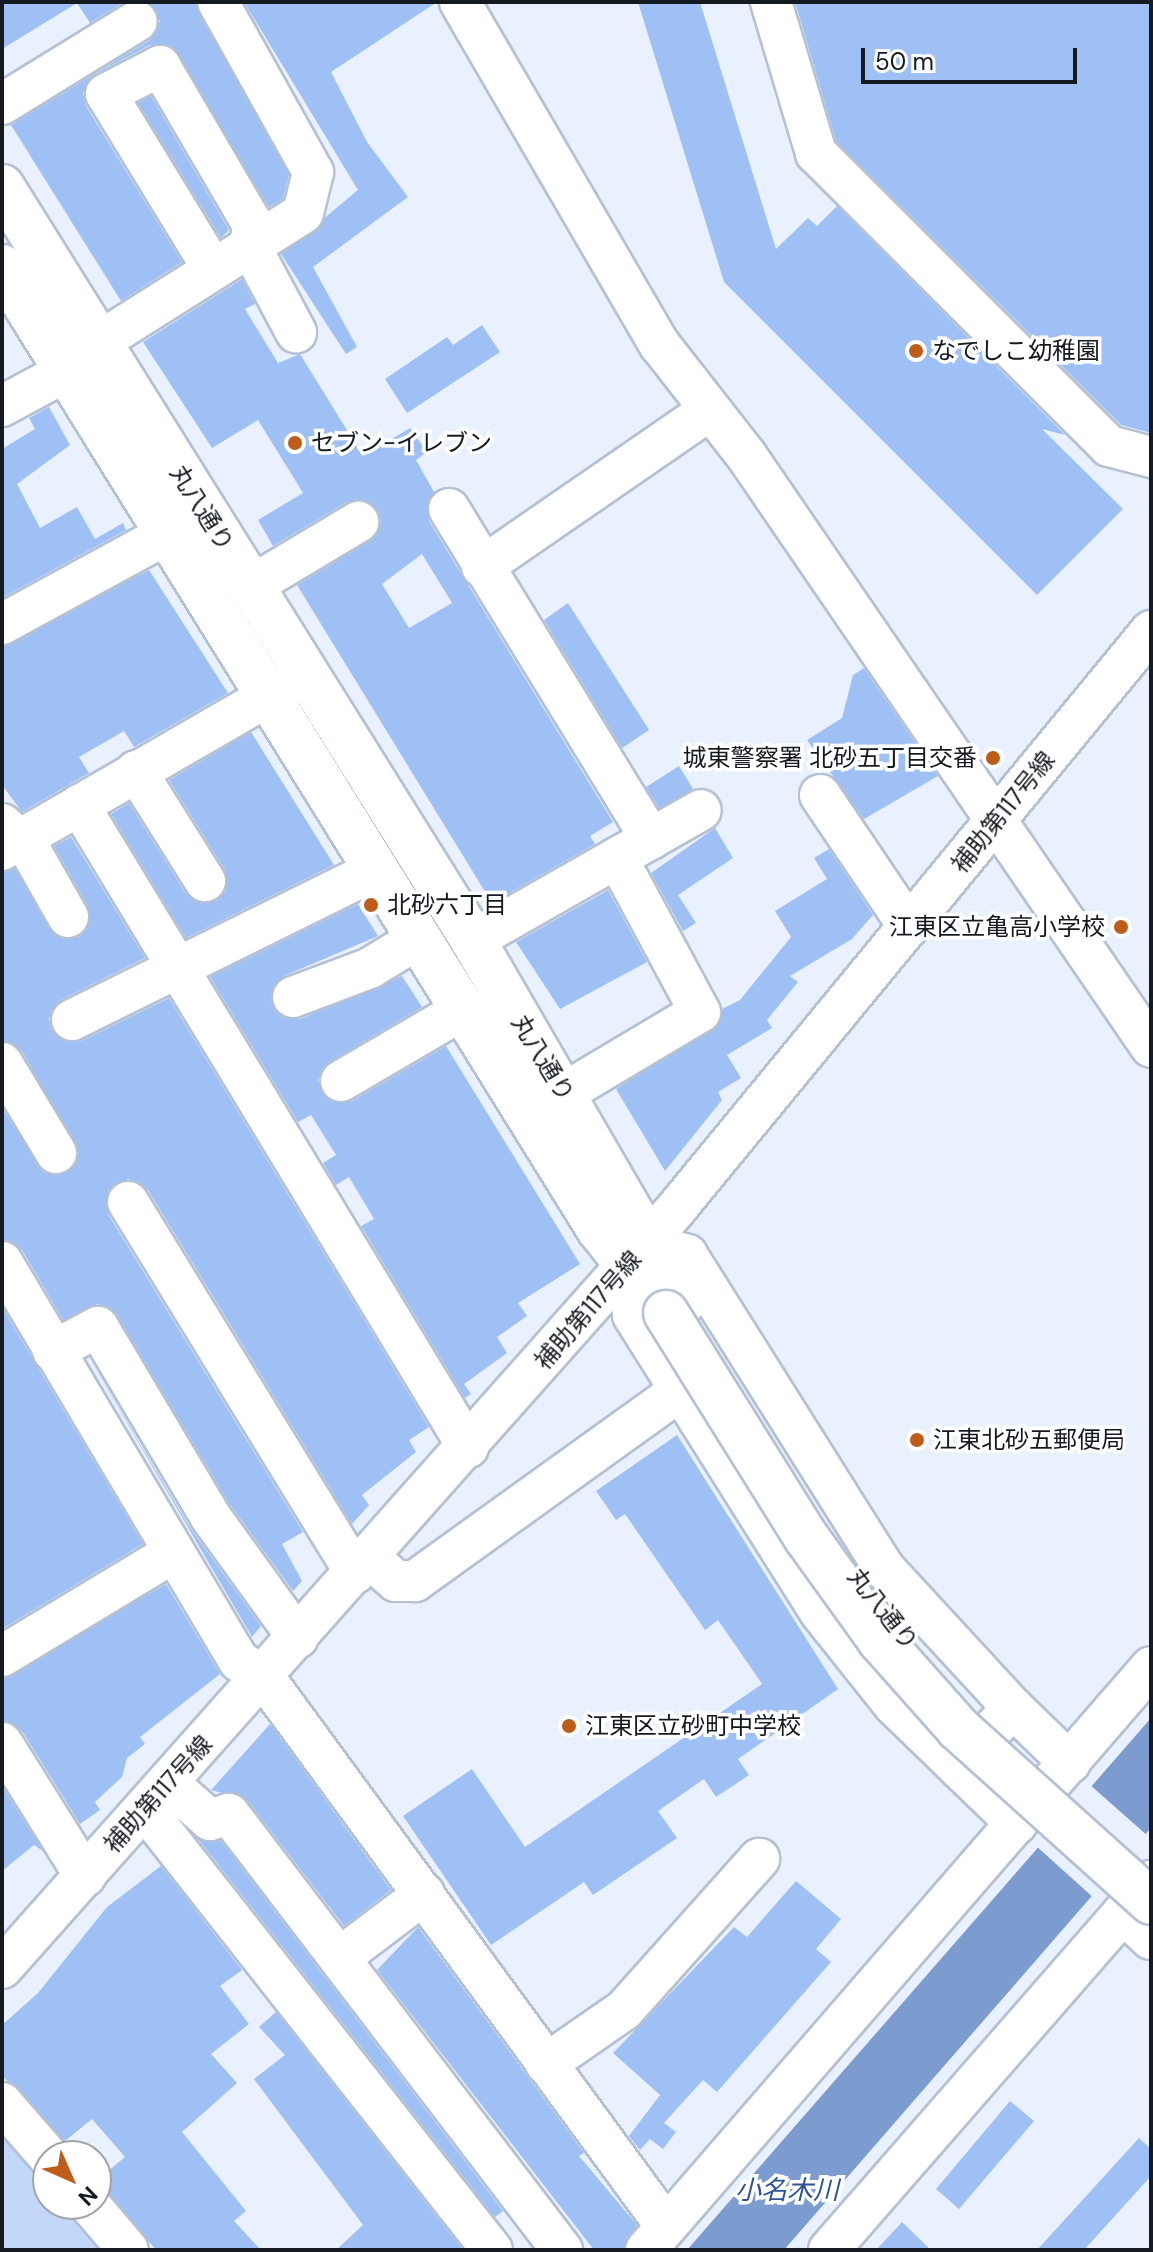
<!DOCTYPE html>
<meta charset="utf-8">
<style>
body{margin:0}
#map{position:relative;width:1153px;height:2252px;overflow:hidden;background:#e9f1fe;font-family:"DM Sans","Noto Sans JP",sans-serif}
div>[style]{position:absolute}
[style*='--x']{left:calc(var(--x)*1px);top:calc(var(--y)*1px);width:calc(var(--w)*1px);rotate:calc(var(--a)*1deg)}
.green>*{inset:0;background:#c3d8f9}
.water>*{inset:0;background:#7c9bcf}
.pier>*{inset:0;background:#e9f1fe}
.building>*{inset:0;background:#9fc0f5}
.roads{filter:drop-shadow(2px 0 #b4c0d4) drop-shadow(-2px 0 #b4c0d4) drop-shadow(0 2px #b4c0d4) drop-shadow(0 -2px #b4c0d4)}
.minor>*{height:40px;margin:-20px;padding:0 20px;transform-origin:20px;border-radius:20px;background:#fff}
.major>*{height:44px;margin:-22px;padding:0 22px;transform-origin:22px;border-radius:22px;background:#fff}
.bridges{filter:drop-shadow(2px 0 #b4c0d4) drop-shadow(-2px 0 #b4c0d4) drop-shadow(0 2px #b4c0d4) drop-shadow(0 -2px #b4c0d4)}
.major-bridge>*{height:44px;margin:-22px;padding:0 22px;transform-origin:22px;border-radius:22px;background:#fff}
.dots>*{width:22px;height:22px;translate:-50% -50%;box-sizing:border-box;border:4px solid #fff;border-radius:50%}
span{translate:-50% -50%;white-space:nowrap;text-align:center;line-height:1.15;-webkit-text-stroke:7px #fff;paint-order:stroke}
.poi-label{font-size:24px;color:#151a21}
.left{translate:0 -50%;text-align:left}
.right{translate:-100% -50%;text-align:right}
.street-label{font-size:24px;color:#151a21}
.water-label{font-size:26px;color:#2c5394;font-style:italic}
.frame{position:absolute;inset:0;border:4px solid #151a21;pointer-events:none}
.north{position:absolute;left:32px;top:2140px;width:80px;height:80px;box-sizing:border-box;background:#fff;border:2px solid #a1a3a6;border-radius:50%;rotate:135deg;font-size:22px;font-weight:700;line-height:32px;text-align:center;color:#151a21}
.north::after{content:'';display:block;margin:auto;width:28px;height:36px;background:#bd5d19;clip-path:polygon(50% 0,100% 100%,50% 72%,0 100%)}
.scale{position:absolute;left:861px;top:48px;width:216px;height:36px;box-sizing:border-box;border:4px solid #151a21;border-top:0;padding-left:10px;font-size:24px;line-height:28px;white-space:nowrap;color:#151a21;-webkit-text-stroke:6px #fff;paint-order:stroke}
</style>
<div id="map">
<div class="green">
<i style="clip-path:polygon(2px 2123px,48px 2177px,48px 2204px,71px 2204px,110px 2250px,2px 2250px)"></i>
</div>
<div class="water">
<i style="clip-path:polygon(1151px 1718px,1151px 1828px,784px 2250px,687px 2250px)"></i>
</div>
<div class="pier">
<i style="clip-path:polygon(1089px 1784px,1149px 1837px,1095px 1899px,1035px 1845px)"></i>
</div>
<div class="building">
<i style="clip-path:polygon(2px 2px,124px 2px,90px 23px,77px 3px,2px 49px)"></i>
<i style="clip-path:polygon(149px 2px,195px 2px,289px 175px,283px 199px,269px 207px,171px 46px,150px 45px,95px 74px,83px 93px,86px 106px,182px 262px,121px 301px,11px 125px,150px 40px,160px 21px)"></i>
<i style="clip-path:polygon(244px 2px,437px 2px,331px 72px,367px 142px,408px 197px,313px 267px,357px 347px,346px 354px,281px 254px,358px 190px)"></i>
<i style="clip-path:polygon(638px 2px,700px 2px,776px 249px,808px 218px,817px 226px,837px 206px,1065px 435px,1042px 429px,1123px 509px,1037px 595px,724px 282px)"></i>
<i style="clip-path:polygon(795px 2px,1151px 2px,1151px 433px,1121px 425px,836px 141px)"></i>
<i style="clip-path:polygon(151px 96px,229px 230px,221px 238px,138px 103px)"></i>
<i style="clip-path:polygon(evenodd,242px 279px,255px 304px,245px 309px,278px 363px,300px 354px,363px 456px,410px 428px,427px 452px,416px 460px,434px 492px,429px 521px,613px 822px,590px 836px,595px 844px,492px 903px,297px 585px,370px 541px,381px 522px,377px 510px,347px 502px,273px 546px,258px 520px,303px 493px,258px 420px,212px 448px,143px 342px,242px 279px,422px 554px,452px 603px,409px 628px,382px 584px,422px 554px)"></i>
<i style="clip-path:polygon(482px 325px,500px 352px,407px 413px,385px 379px,447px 337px,453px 345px)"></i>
<i style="clip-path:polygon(49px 407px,70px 445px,17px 484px,40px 528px,77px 507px,95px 539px,123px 523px,126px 530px,2px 598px,2px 449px,35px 429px,29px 418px)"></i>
<i style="clip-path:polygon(149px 570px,228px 693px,134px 747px,124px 731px,79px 757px,89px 773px,22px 812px,2px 785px,2px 647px)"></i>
<i style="clip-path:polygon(568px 603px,649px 730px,622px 748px,544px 620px)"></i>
<i style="clip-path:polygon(864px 668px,938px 776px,864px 819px,807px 740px,842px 718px,853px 675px)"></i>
<i style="clip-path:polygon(251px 732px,334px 865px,186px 938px,111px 814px,129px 803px,186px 894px,216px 901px,226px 891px,225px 870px,169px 780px)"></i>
<i style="clip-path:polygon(679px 766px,693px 789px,659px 808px,646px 787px)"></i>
<i style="clip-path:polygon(715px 828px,733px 858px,678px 895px,696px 923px,683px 931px,651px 873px)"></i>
<i style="clip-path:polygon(71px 837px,145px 958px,61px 1000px,49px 1018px,52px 1031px,81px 1041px,169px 998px,429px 1427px,409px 1440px,416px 1452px,362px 1495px,369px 1505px,352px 1524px,148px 1190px,128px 1179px,108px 1190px,108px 1214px,303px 1532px,282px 1544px,302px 1581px,293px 1591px,229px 1503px,117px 1315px,98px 1304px,63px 1320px,22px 1250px,2px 1239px,2px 1108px,44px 1173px,67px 1173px,79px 1153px,22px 1051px,2px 1040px,2px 873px,15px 869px,56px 936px,79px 937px,88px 928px,88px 906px,54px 846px)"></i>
<i style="clip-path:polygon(829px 849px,873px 915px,852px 939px,790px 976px,798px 982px,767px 1020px,772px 1028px,727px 1055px,741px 1078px,718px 1092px,722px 1100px,665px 1171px,616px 1089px,719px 1024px,722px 1009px,740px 1000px,791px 937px,775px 911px,827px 879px,814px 858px)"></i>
<i style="clip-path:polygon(608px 890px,647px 962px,560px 1009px,516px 942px)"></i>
<i style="clip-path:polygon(358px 904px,378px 936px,284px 976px,271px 992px,272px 1006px,300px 1019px,402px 976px,422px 1007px,329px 1062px,318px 1080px,322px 1093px,352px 1101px,446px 1046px,580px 1264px,518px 1303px,527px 1316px,497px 1337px,507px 1353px,464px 1384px,471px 1394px,465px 1398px,361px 1226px,374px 1219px,349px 1177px,336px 1185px,323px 1163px,336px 1155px,311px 1115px,298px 1122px,210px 977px)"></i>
<i style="clip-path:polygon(2px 1307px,143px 1544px,2px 1629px)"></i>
<i style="clip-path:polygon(89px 1358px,190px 1528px,261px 1626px,252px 1637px)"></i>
<i style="clip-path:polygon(677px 1435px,838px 1689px,738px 1759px,749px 1775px,716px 1797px,704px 1779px,658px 1811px,677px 1838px,593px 1895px,584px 1882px,491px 1945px,403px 1816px,472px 1769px,525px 1847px,762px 1684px,718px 1620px,705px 1630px,625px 1514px,616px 1520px,596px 1491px)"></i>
<i style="clip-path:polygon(166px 1584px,220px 1674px,140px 1737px,145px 1744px,127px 1758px,122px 1777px,95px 1802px,100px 1810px,80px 1824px,22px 1731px,2px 1720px,2px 1679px)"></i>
<i style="clip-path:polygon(270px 1724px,391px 1890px,344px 1926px,247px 1800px,211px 1790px)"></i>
<i style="clip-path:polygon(2px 1786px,43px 1851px,34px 1845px,2px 1871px)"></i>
<i style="clip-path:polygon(198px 1839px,221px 1841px,503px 2211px,495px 2217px)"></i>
<i style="clip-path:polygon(161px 1866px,242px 1970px,220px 1986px,249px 2024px,211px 2054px,237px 2083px,182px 2132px,246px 2211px,234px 2221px,261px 2250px,156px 2250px,97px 2180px,125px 2157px,92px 2119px,65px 2141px,2px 2076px,2px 2025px,38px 1993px,107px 1907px)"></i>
<i style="clip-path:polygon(796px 1881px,841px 1919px,816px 1949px,831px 1962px,717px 2092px,703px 2080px,664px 2123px,676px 2132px,663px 2149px,650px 2139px,640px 2150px,629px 2136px,660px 2095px,613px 2053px,734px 1927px,747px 1937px)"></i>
<i style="clip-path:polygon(418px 1927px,584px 2153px,579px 2156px,637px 2225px,624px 2250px,594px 2250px,377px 1970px)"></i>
<i style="clip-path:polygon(276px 2012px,463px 2250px,336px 2250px,363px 2225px,254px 2079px,285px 2055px,259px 2027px)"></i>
<i style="clip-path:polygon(1010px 2101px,1034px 2121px,959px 2209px,936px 2189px)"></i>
<i style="clip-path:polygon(1139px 2138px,1151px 2149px,1151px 2176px,1084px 2250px,1037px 2250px)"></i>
<i style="clip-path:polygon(902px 2222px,931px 2250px,876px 2250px)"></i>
</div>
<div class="roads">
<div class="minor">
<i style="--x:460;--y:2;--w:397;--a:59.8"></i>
<i style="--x:660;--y:345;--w:140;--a:52"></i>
<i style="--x:746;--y:455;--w:717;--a:55.62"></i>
<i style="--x:771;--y:2;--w:158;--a:73.4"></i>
<i style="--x:816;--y:153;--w:414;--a:45"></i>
<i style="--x:1109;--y:446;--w:43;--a:14.7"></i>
<i style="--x:2;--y:104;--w:158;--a:-31.6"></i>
<i style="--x:213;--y:269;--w:205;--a:-121.4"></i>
<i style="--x:106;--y:94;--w:61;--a:-27.4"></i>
<i style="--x:160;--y:66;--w:184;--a:59.7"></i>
<i style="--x:253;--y:225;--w:21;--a:98"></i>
<i style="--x:250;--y:246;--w:98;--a:61.9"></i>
<i style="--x:99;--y:342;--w:241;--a:-32.3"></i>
<i style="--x:303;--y:213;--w:42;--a:-76.3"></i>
<i style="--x:313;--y:172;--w:195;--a:-119.2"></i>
<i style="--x:2;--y:406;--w:74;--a:-28.3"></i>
<i style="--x:449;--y:509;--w:387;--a:58.5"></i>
<i style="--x:482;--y:567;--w:277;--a:-34.6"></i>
<i style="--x:251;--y:586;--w:125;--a:-30.9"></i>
<i style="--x:2;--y:624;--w:188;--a:-28.6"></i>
<i style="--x:136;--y:771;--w:130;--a:57.9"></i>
<i style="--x:820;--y:795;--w:159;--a:56"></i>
<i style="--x:79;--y:805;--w:751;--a:58.79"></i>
<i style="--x:2;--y:824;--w:38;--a:43"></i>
<i style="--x:30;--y:850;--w:77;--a:60.4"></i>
<i style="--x:2;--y:850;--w:340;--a:-30"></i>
<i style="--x:473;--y:940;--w:262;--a:-29.7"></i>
<i style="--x:293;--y:997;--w:82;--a:-20.6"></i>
<i style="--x:370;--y:968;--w:57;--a:-31.5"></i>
<i style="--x:72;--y:1020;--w:340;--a:-26.3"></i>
<i style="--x:2;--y:1063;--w:105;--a:59"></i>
<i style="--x:341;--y:1081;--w:143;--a:-30.3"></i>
<i style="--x:564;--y:1093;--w:158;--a:-30.8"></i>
<i style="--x:700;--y:1012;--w:175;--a:-118.3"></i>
<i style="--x:128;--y:1202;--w:435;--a:58.5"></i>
<i style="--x:2;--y:1262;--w:464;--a:59.3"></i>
<i style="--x:239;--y:1661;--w:28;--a:32"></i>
<i style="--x:263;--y:1676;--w:682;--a:53.77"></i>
<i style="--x:629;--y:1264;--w:51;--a:85.5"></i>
<i style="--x:633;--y:1315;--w:351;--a:57.8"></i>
<i style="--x:820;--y:1612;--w:119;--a:51.5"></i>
<i style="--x:894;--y:1705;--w:88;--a:44.1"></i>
<i style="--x:957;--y:1766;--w:81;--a:-46"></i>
<i style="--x:1013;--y:1708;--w:190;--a:-132.7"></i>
<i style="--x:884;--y:1568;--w:370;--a:-122.2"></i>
<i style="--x:687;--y:1255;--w:42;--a:-163.3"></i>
<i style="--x:53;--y:1351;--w:51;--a:-28.1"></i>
<i style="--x:98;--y:1327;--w:220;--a:59.3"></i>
<i style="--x:210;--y:1516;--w:150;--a:54.2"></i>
<i style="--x:369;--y:1557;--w:36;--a:42"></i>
<i style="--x:396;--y:1581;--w:19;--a:0"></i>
<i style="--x:415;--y:1581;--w:325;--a:-35.7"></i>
<i style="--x:2;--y:1656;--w:200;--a:-31.1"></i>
<i style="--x:1013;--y:1708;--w:79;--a:44"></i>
<i style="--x:2;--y:1743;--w:157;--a:58"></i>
<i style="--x:957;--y:1766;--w:83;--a:44"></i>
<i style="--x:168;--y:1783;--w:56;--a:41.4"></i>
<i style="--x:210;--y:1820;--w:20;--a:-18"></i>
<i style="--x:229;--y:1814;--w:549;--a:52.63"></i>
<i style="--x:145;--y:1809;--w:561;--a:51.8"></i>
<i style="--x:1123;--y:1913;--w:38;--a:43"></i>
<i style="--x:342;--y:1956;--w:103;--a:-37.1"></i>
<i style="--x:2;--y:1968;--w:1015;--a:-48.39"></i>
<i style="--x:676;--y:1209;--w:748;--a:-50.59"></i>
<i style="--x:546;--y:2064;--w:95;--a:-34.7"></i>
<i style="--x:624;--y:2010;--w:203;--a:-48.2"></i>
<i style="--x:2;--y:2103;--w:70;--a:49"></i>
<i style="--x:89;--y:2204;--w:60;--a:49.7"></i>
<i style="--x:646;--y:2250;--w:771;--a:-49.1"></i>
<i style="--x:829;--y:2250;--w:490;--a:-48.9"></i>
</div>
<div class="major">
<i style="--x:2;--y:187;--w:888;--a:57.97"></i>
<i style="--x:473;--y:940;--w:419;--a:59.9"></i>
<i style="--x:2;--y:267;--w:1132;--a:58.18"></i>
<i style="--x:599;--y:1229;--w:85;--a:51.7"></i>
</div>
</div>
<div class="bridges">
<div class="major-bridge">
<i style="--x:666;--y:1313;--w:264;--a:58"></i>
<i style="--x:806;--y:1537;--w:127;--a:54.3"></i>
<i style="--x:880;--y:1640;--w:118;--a:48.4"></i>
<i style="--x:958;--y:1728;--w:260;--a:42"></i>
</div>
</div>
<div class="dots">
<i style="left:916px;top:351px;background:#bd5d19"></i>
<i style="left:295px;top:443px;background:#bd5d19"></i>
<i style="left:993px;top:758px;background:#bd5d19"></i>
<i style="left:371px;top:905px;background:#bd5d19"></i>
<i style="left:1121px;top:927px;background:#bd5d19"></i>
<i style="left:917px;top:1440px;background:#bd5d19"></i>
<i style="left:569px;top:1726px;background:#bd5d19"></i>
</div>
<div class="poi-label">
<span class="left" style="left:932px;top:351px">なでしこ幼稚園</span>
<span class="left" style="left:311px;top:443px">セブン-イレブン</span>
<span class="right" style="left:977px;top:758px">城東警察署 北砂五丁目交番</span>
<span class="left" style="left:387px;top:905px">北砂六丁目</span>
<span class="right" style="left:1105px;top:927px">江東区立亀高小学校</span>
<span class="left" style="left:933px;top:1440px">江東北砂五郵便局</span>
<span class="left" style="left:585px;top:1726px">江東区立砂町中学校</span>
</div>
<div class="street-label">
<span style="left:202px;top:508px;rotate:58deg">丸八通り</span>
<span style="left:1003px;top:812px;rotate:-51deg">補助第117号線</span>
<span style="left:543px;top:1058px;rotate:59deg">丸八通り</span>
<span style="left:588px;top:1310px;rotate:-49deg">補助第117号線</span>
<span style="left:883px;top:1609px;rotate:52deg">丸八通り</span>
<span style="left:158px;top:1794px;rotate:-48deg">補助第117号線</span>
</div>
<div class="water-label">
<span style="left:787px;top:2191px">小名木川</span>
</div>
<div class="frame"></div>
<div class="north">N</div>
<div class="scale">50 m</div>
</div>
